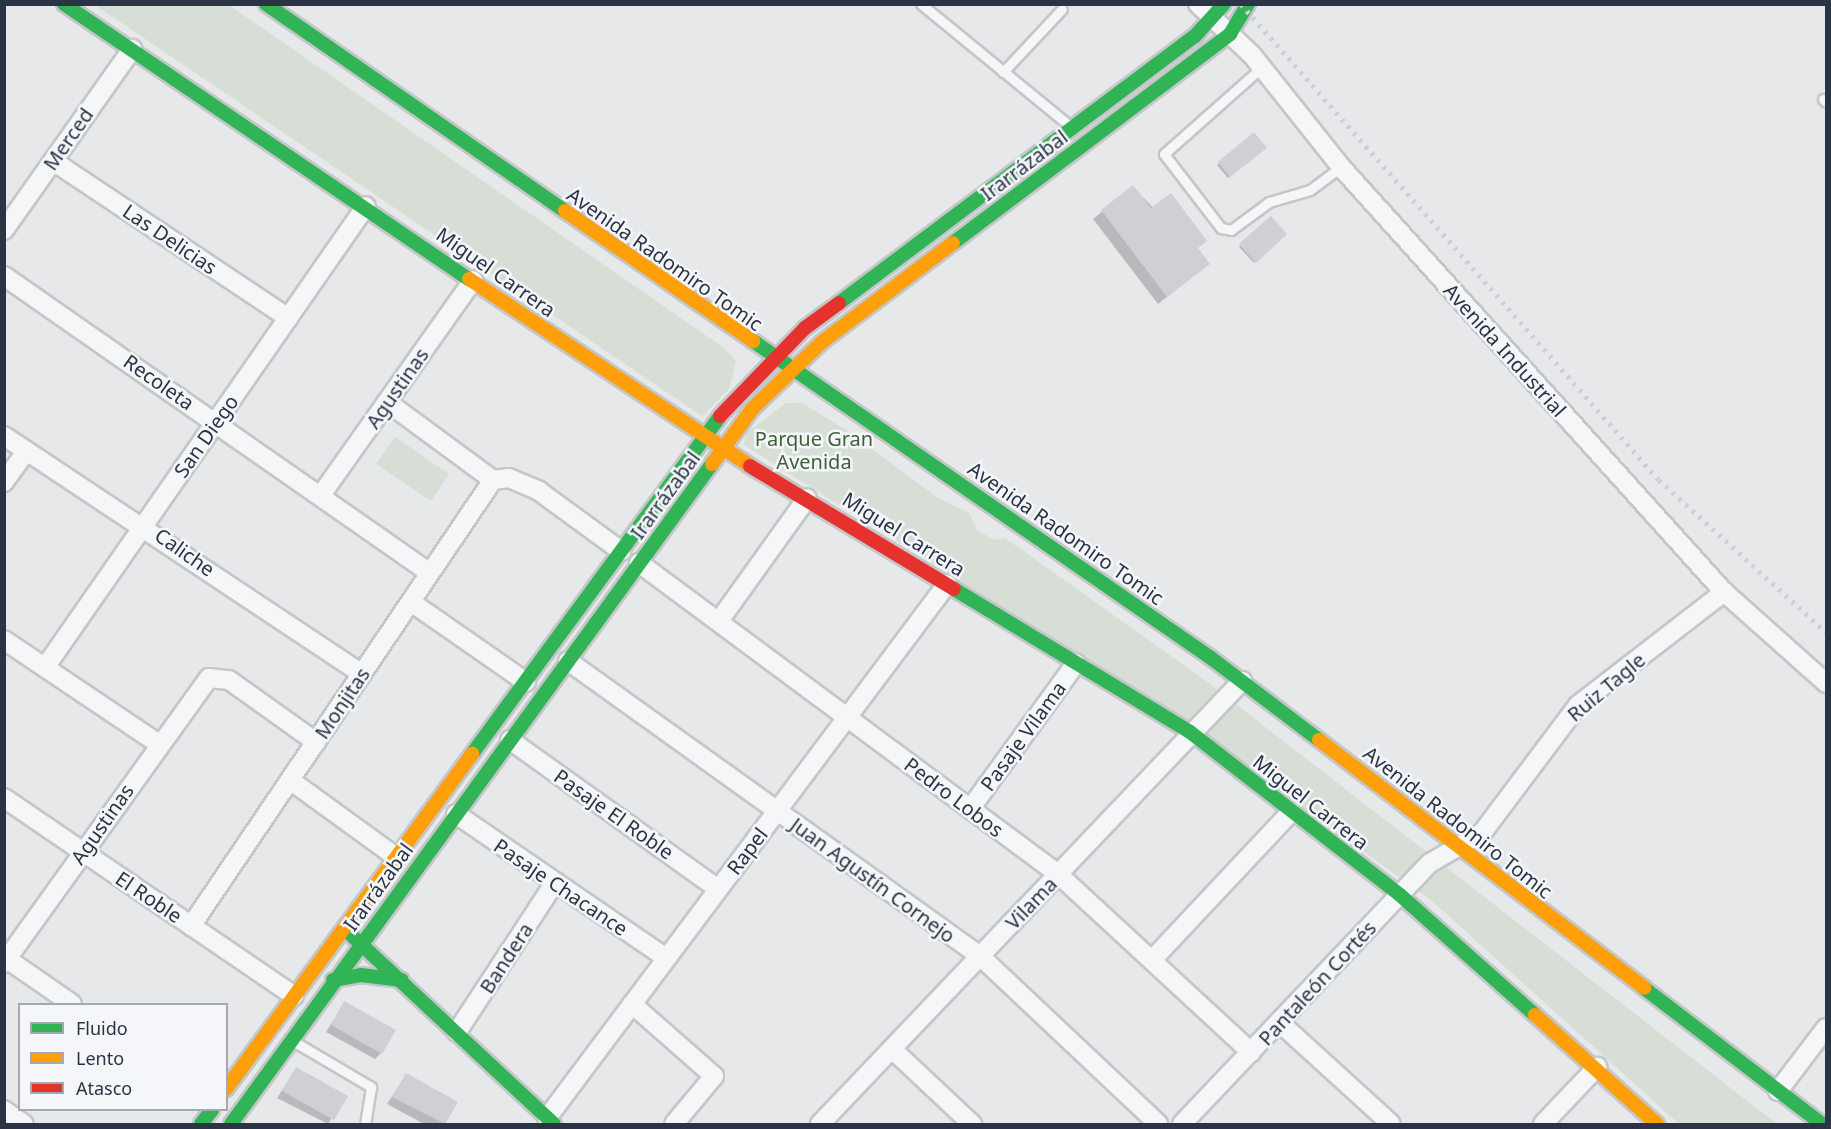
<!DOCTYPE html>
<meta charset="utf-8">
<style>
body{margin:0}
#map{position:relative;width:1831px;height:1129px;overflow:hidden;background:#e6e8ea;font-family:"Noto Sans",sans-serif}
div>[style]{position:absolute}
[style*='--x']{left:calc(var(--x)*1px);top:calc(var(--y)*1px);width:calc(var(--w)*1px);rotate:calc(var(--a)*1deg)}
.green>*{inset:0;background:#d6ded6}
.shadow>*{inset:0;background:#0003}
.building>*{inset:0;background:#ced0d3}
.roads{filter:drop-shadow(2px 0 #c4c6c8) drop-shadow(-2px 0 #c4c6c8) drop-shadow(0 2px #c4c6c8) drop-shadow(0 -2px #c4c6c8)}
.lane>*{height:9px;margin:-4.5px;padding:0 4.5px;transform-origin:4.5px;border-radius:4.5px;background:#f5f6f7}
.street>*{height:18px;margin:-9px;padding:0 9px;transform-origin:9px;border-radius:9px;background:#f5f6f7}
.fast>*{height:14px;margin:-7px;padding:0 7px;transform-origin:7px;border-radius:7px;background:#30b455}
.slow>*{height:14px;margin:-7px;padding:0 7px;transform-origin:7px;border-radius:7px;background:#ff9f0a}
.jam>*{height:14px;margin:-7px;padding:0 7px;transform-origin:7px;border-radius:7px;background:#e5322d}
.rail>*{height:4.5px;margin-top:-2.25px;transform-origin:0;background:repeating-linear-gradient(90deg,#cecfd2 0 3px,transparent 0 9px)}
span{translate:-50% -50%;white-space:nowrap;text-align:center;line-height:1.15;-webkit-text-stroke:5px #f4f6f9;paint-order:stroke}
.street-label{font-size:20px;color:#2b3445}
.park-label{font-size:20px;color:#3f6138}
.frame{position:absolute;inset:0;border:6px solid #2b3445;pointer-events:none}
.legend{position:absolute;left:18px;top:1003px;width:210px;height:108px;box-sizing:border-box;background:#f4f6f9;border:2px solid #a4a8b1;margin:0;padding:8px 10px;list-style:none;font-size:18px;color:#2b3445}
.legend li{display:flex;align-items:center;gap:12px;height:30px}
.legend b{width:30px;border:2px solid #a4a8b1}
</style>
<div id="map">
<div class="green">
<i style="clip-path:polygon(95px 5px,229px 5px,724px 348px,736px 361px,729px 389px,702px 416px)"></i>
<i style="clip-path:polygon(786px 403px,802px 403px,849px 432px,938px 498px,969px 513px,977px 530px,994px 540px,1005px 538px,1206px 681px,1777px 1124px,1679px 1124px,1432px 901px,1193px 728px,744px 445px,746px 433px)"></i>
<i style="clip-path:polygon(395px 437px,449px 474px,431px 501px,376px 464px)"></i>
</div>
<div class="shadow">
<i style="clip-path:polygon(1254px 134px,1265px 147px,1228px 178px,1217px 165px)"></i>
<i style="clip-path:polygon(1133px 187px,1208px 264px,1158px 304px,1093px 219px)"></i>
<i style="clip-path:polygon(1271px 218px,1285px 234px,1254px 263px,1239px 247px)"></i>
<i style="clip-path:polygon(345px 1002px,381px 1053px,375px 1059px,326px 1032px)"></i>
<i style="clip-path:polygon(296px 1069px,346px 1096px,328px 1124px,277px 1098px)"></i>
<i style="clip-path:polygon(406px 1075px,456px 1103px,443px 1124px,424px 1124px,387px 1104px)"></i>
</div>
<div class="building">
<i style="clip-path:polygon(1254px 132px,1267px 148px,1230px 177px,1218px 162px)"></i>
<i style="clip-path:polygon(1133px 185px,1151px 208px,1171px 193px,1207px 241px,1198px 248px,1210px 264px,1167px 297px,1101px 210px)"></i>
<i style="clip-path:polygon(1271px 216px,1287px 234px,1256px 263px,1239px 244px)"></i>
<i style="clip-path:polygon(344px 1001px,396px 1030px,382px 1054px,331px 1025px)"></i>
<i style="clip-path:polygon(296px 1067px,348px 1096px,334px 1120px,282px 1091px)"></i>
<i style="clip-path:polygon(406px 1073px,458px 1102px,445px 1124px,392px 1097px)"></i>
</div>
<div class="roads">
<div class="lane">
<i style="--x:921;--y:4;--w:193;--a:39.3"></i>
<i style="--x:1262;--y:67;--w:131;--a:138.4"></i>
<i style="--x:1164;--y:154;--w:93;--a:52.4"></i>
<i style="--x:1221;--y:228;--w:10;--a:11"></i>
<i style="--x:1231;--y:230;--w:47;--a:-36.4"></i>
<i style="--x:1269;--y:202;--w:43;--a:-16.3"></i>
<i style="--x:1310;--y:190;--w:39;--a:-37"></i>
<i style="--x:1003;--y:72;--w:86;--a:-46.9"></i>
<i style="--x:1823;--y:99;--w:4;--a:45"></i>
<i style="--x:293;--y:1041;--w:91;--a:30.5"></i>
<i style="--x:371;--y:1087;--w:37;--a:99"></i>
</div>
<div class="street">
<i style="--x:1198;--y:4;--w:74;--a:43.4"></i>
<i style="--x:1252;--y:55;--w:143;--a:51.5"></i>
<i style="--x:1341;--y:167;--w:572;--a:47.98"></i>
<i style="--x:1724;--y:592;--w:137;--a:41.7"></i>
<i style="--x:53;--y:161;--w:283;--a:33.7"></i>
<i style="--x:4;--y:230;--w:222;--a:-54.7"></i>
<i style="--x:4;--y:276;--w:519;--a:34.88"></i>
<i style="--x:387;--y:402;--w:132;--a:36.3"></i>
<i style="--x:493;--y:480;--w:16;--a:-7"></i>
<i style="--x:509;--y:478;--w:33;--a:23"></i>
<i style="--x:539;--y:491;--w:102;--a:36.2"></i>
<i style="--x:4;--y:436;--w:430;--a:33.6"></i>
<i style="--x:4;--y:482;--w:37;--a:-54"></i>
<i style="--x:321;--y:495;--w:263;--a:-54.7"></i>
<i style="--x:639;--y:563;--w:522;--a:36.58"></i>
<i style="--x:1058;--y:874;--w:263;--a:42.7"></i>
<i style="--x:411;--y:602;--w:140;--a:34.8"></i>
<i style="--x:719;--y:621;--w:151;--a:-54.4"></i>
<i style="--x:4;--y:640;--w:187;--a:33.9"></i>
<i style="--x:568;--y:661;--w:507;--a:35.6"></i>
<i style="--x:980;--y:956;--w:245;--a:43.3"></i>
<i style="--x:46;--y:666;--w:560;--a:-55.18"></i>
<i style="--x:510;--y:740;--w:256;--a:35.6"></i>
<i style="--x:290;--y:780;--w:131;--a:36"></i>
<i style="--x:4;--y:798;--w:351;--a:34.3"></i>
<i style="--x:970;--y:809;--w:180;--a:-54"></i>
<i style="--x:456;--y:814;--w:255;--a:34.4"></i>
<i style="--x:191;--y:926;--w:539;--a:-55.9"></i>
<i style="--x:7;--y:959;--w:79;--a:34.7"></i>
<i style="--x:1152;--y:960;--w:203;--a:-46.8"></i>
<i style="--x:4;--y:963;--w:351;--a:-54.3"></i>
<i style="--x:209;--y:678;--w:20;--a:6"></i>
<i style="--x:229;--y:680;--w:107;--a:35.5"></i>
<i style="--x:632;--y:1004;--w:109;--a:41.3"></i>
<i style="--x:714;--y:1076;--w:62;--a:129.8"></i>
<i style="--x:1279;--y:1022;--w:151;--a:42.3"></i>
<i style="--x:457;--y:1032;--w:177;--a:-56.8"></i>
<i style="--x:892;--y:1049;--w:110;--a:43.2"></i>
<i style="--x:1778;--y:1091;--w:79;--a:-52.7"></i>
<i style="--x:4;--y:1110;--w:24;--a:35"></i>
<i style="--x:547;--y:1118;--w:667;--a:-53.16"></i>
<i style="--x:820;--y:1124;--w:612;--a:-46.39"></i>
<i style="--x:1182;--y:1124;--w:360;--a:-46.5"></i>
<i style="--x:1430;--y:863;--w:60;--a:-30"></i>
<i style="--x:1482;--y:833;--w:160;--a:-53.1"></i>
<i style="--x:1578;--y:705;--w:185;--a:-37.7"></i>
<i style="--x:1543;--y:1124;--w:79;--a:-46.5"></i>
</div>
<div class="fast">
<i style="--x:64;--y:4;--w:490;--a:34.2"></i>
<i style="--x:266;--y:4;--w:364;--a:34.7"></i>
<i style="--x:953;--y:243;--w:347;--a:-37"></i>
<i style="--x:1230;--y:34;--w:35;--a:-59"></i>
<i style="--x:839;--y:303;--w:445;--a:-36.9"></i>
<i style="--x:1195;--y:36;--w:43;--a:-47.8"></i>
<i style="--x:753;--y:341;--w:557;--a:34.69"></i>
<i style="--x:1211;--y:658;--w:136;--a:37.2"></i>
<i style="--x:954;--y:589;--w:276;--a:31.2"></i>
<i style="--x:1190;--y:732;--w:266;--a:37.8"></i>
<i style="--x:1400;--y:895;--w:181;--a:41.6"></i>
<i style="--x:472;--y:754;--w:419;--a:-53.7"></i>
<i style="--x:349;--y:933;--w:280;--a:43"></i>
<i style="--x:333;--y:980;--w:28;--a:-10"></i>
<i style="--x:361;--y:975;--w:41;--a:7"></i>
<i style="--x:1644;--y:988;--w:224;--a:37.4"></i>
<i style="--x:201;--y:1124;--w:18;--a:-52"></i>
<i style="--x:231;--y:1124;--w:817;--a:-53.92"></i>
</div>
<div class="slow">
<i style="--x:565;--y:211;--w:229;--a:34.7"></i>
<i style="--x:469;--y:279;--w:338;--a:33.6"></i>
<i style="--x:712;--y:464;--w:69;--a:-53.8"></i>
<i style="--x:753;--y:408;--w:95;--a:-43.7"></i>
<i style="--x:822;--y:342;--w:164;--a:-37.1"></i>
<i style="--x:1319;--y:740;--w:409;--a:37.3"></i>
<i style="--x:1535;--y:1015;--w:164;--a:41.8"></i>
<i style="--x:226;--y:1089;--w:416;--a:-53.7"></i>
</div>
<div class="jam">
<i style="--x:720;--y:416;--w:122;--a:-46"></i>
<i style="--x:805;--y:328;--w:42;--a:-36.3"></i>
<i style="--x:750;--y:466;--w:238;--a:31.1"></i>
</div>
</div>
<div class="rail">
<i style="--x:1241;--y:4;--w:633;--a:48.71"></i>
<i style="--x:1659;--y:480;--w:226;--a:42.3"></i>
</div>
<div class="street-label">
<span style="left:68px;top:139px;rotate:-55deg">Merced</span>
<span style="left:1024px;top:165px;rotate:-37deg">Irarrázabal</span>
<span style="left:170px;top:239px;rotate:34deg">Las Delicias</span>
<span style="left:665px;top:259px;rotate:35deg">Avenida Radomiro Tomic</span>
<span style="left:496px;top:272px;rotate:35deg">Miguel Carrera</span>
<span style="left:1505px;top:350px;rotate:48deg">Avenida Industrial</span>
<span style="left:159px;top:382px;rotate:35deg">Recoleta</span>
<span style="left:397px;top:388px;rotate:-55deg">Agustinas</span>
<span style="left:206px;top:436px;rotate:-55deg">San Diego</span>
<span style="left:665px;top:495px;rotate:-54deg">Irarrázabal</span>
<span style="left:1066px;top:533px;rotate:35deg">Avenida Radomiro Tomic</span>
<span style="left:904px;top:534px;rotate:32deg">Miguel Carrera</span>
<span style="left:185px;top:552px;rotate:35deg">Caliche</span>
<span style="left:1606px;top:687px;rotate:-40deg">Ruiz Tagle</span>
<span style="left:342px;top:703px;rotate:-56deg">Monjitas</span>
<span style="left:1023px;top:736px;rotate:-54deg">Pasaje Vilama</span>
<span style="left:954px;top:797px;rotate:37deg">Pedro Lobos</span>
<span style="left:1311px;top:802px;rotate:38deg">Miguel Carrera</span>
<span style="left:614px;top:814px;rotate:35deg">Pasaje El Roble</span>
<span style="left:1458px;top:822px;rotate:38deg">Avenida Radomiro Tomic</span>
<span style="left:102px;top:824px;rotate:-55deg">Agustinas</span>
<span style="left:747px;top:851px;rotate:-53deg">Rapel</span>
<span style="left:873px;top:880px;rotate:36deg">Juan Agustín Cornejo</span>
<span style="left:378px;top:887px;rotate:-54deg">Irarrázabal</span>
<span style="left:561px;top:887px;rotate:34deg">Pasaje Chacance</span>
<span style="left:149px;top:897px;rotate:34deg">El Roble</span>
<span style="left:1031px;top:903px;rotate:-46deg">Vilama</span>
<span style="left:506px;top:958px;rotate:-57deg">Bandera</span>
<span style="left:1317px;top:983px;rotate:-47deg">Pantaleón Cortés</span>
</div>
<div class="park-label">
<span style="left:814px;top:450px">Parque Gran<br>Avenida</span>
</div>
<div class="frame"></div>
<ul class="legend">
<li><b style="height:8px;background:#30b455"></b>Fluido</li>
<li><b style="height:8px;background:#ff9f0a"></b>Lento</li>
<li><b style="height:8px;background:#e5322d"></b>Atasco</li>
</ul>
</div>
